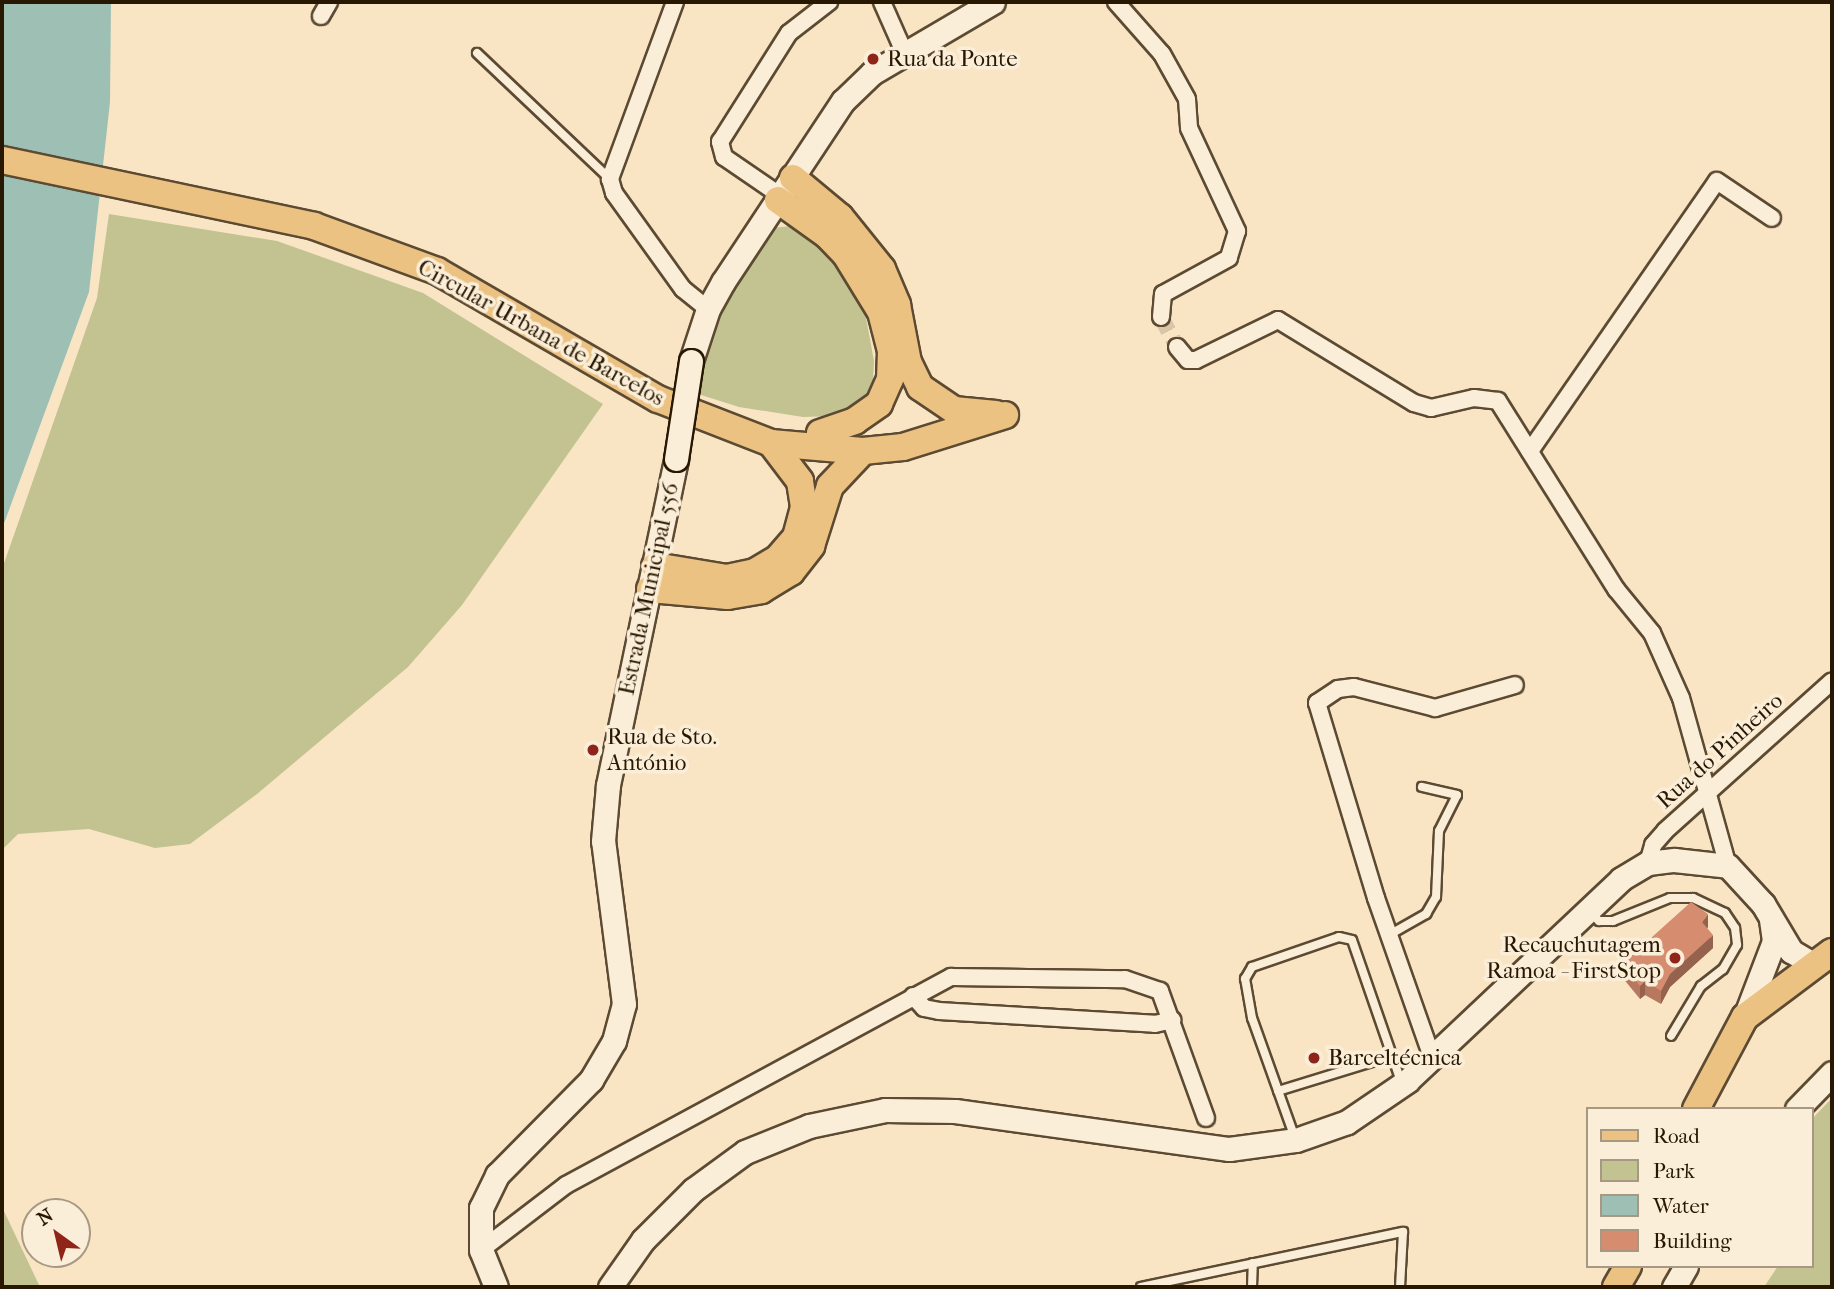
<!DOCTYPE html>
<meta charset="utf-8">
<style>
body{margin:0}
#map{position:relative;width:1834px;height:1289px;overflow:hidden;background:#f9e5c4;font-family:"IM FELL French Canon",serif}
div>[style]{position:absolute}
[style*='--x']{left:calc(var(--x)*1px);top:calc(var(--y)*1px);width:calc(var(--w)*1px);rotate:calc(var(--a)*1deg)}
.green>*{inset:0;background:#c2c391}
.water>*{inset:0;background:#9ebfb3}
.street-tunnel>*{height:16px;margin-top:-8px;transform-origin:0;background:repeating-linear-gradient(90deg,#dac6a7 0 16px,transparent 0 24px)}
.roads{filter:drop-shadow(2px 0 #5c4a32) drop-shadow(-2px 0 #5c4a32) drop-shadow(0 2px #5c4a32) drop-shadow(0 -2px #5c4a32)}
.lane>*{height:8px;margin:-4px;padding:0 4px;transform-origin:4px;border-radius:4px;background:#fbeed9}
.street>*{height:16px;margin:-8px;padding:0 8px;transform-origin:8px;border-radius:8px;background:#fbeed9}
.secondary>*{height:23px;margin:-11.5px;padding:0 11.5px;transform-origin:11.5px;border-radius:11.5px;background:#fbeed9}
.primary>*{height:26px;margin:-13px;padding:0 13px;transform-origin:13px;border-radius:13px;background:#ecc282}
.bridges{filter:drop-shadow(2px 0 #281701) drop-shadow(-2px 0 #281701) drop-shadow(0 2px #281701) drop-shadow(0 -2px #281701)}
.secondary-bridge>*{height:23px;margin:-11.5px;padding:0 11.5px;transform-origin:11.5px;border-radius:11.5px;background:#fbeed9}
.wall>*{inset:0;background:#b7785f}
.shaded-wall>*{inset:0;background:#95624e}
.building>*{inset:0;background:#d58c6f}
.dots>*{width:19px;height:19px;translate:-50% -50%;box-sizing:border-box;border:4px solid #fbeed9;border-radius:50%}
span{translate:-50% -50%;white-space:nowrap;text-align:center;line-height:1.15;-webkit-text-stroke:7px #fbeed9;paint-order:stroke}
.poi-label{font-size:23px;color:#281701}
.left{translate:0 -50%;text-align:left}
.right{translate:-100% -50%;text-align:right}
.street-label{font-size:23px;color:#281701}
.frame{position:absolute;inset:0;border:4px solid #281701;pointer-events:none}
.legend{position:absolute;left:1586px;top:1107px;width:228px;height:161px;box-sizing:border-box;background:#fbeed9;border:2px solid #a79883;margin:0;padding:9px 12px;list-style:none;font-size:21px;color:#281701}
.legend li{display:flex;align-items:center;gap:14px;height:35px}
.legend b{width:35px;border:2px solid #a79883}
.north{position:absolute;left:21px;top:1198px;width:70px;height:70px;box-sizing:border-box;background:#fbeed9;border:2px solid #a79883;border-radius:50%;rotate:326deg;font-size:19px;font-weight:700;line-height:28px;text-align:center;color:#281701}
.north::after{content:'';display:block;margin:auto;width:24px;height:32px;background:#8f2418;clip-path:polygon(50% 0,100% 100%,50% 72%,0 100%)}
</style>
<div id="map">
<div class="green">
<i style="clip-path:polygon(109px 214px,277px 241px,423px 293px,603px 404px,462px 605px,408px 667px,257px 794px,190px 844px,155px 848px,89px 829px,18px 834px,2px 850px,2px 569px,97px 298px)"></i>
<i style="clip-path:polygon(791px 226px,808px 232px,834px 256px,864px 307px,874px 361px,873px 381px,865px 399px,852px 410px,834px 416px,803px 417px,739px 407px,698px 394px,704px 349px,720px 305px,772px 228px)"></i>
<i style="clip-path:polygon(1832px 1098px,1832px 1287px,1764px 1287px,1778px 1266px,1811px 1266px,1811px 1120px)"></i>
<i style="clip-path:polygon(2px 1207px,40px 1287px,2px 1287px)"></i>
</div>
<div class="water">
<i style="clip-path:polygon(2px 2px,111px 2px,110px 102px,89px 292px,2px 529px)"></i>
</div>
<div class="street-tunnel">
<i style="--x:1161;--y:317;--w:34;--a:62"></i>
</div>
<div class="roads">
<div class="lane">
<i style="--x:477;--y:53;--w:183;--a:43.5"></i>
<i style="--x:1588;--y:911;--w:15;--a:42"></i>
<i style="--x:1599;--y:921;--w:14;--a:0"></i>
<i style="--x:1613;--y:921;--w:61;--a:-22"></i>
<i style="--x:1670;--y:898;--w:23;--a:0"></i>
<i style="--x:1693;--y:898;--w:35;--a:25"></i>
<i style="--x:1725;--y:913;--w:18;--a:56"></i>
<i style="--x:1735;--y:928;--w:17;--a:83"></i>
<i style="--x:1737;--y:945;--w:28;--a:120"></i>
<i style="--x:1723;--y:969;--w:28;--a:142"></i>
<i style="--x:1701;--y:986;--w:58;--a:121"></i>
<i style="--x:1389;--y:935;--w:43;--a:-29.6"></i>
<i style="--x:1426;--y:914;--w:20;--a:-60"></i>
<i style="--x:1436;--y:897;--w:66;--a:-87.4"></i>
<i style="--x:1439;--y:831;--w:40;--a:-63.4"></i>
<i style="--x:1457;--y:795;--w:36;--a:-167"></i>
<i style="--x:1278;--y:1091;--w:119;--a:-17.1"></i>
<i style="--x:1295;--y:1138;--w:127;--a:-109.7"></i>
<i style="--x:1252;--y:1018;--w:40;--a:-100"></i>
<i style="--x:1245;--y:979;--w:14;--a:-60"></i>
<i style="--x:1252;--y:967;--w:92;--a:-19"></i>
<i style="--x:1339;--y:937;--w:13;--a:13"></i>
<i style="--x:1352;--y:940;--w:152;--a:70.9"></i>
<i style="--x:1141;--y:1287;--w:268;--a:-11.9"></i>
<i style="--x:1403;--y:1232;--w:55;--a:93.1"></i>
<i style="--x:1252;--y:1287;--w:24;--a:-88"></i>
</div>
<div class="street">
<i style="--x:675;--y:2;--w:189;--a:110.2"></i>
<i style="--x:610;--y:179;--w:15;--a:74"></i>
<i style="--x:614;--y:193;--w:118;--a:54.3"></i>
<i style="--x:683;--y:289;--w:32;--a:39"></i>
<i style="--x:882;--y:2;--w:57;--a:66.1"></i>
<i style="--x:1116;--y:2;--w:69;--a:48.5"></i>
<i style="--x:1162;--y:54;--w:51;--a:60.9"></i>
<i style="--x:1187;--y:99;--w:29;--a:86"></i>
<i style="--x:1189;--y:128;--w:114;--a:65"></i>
<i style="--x:1237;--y:231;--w:28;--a:107"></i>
<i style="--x:1229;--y:258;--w:75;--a:151.4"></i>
<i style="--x:1163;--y:294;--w:23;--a:95"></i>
<i style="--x:321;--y:16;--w:16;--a:-60"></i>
<i style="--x:781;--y:196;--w:69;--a:-145.6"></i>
<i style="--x:724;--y:157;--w:16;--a:-105"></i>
<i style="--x:720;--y:142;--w:129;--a:-57.7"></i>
<i style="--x:789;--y:33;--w:51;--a:-37.8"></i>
<i style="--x:1177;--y:347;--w:17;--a:50"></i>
<i style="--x:1188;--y:360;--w:8;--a:0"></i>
<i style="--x:1196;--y:360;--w:91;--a:-26"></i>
<i style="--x:1278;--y:320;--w:159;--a:31.4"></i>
<i style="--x:1414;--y:403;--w:18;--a:16"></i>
<i style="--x:1431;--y:408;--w:44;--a:-13.1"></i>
<i style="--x:1474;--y:398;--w:24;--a:7"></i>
<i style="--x:1498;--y:401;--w:222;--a:57.9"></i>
<i style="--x:1616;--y:589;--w:57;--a:50.7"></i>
<i style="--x:1652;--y:633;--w:71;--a:66"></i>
<i style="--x:1681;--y:698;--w:174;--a:74.4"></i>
<i style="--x:1530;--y:451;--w:328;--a:-55.3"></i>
<i style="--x:1717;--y:181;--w:66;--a:33.9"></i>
<i style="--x:1648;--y:863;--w:19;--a:-74"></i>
<i style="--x:1653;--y:845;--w:18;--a:-49"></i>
<i style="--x:1665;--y:831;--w:224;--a:-41.9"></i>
<i style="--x:913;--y:996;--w:16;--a:47"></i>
<i style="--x:924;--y:1008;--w:15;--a:11"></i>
<i style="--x:939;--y:1011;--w:216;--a:3.4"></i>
<i style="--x:1155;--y:1024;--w:18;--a:-13"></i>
<i style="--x:1432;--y:1057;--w:169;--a:-109.4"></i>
<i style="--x:1376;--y:898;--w:204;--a:-106.8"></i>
<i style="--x:1317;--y:703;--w:25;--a:-34"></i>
<i style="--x:1338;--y:689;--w:16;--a:-7"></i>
<i style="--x:1354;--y:687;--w:84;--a:14.5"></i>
<i style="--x:1435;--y:708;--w:83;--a:-16"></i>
<i style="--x:481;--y:1250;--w:107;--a:-37.4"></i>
<i style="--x:566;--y:1185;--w:438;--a:-28.4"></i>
<i style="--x:951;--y:977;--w:174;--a:0.7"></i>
<i style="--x:1125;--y:979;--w:37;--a:19"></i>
<i style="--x:1160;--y:991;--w:135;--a:70.1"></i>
</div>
<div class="secondary">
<i style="--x:691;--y:361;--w:55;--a:-71.9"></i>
<i style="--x:708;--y:309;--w:31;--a:-61"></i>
<i style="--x:723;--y:282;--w:217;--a:-56.5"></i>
<i style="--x:843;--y:101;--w:40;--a:-44"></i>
<i style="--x:872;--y:73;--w:140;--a:-30.4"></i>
<i style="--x:1745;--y:1017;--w:81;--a:-69.1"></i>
<i style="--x:1774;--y:941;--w:21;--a:-98"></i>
<i style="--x:1797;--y:1109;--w:50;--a:-45.8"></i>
<i style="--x:496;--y:1287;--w:40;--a:-112"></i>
<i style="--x:481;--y:1250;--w:42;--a:-90"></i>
<i style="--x:481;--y:1208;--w:37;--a:-64"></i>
<i style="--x:497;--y:1175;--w:134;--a:-45.3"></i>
<i style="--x:591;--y:1080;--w:45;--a:-59.5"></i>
<i style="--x:614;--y:1041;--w:38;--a:-75"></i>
<i style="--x:624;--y:1004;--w:164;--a:-97.3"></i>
<i style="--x:603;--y:841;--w:56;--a:-84.9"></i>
<i style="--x:608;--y:785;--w:333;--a:-78.2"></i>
<i style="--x:610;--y:1287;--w:57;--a:-54.9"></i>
<i style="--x:643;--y:1240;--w:71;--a:-45"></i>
<i style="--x:693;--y:1190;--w:64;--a:-36.2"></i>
<i style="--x:745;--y:1152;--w:69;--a:-22.1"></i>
<i style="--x:809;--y:1126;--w:78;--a:-11.9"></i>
<i style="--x:885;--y:1110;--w:70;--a:0.8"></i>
<i style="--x:955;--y:1111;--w:277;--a:7.9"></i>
<i style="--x:1229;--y:1149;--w:68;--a:-7.7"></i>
<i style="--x:1296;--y:1140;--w:54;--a:-19.4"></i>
<i style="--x:1347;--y:1122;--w:73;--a:-34.3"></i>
<i style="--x:1407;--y:1081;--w:294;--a:-43.3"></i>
<i style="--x:1621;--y:879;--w:31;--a:-31"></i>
<i style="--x:1648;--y:863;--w:26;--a:-7"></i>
<i style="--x:1674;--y:860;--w:54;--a:6.3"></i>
<i style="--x:1728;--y:866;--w:52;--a:47.4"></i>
<i style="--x:1763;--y:904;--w:55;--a:59.2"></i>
<i style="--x:1791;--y:951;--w:27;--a:31"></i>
<i style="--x:1674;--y:1287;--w:24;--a:-60"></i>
</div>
<div class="primary">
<i style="--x:2;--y:160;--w:319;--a:11.9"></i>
<i style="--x:314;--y:226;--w:131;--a:20.1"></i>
<i style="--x:437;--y:271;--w:255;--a:30.1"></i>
<i style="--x:658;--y:399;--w:121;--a:21.3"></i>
<i style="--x:771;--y:443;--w:92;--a:5"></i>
<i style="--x:863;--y:451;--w:40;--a:-5.7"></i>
<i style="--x:903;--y:447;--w:107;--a:-17.4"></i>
<i style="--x:793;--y:178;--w:61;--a:39.7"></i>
<i style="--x:840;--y:217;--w:67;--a:51.1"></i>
<i style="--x:882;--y:269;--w:39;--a:67"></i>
<i style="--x:897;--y:305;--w:58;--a:79.1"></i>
<i style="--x:908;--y:362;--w:28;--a:64"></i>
<i style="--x:920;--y:387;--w:41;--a:34.1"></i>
<i style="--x:954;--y:410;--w:42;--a:5.4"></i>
<i style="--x:778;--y:200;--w:60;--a:35.5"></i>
<i style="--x:827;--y:235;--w:28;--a:46"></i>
<i style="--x:846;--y:255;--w:67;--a:58.4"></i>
<i style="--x:881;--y:312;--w:40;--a:75.6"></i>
<i style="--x:891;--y:351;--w:28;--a:92"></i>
<i style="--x:890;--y:379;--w:27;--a:114"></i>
<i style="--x:879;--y:404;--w:29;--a:145"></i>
<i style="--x:855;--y:421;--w:37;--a:161"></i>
<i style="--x:655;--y:566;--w:73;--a:9.5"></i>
<i style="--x:727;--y:578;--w:29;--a:-12"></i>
<i style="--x:755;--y:572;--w:27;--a:-31"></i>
<i style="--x:778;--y:558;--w:28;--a:-49"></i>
<i style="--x:796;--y:537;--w:31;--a:-75"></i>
<i style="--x:804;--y:507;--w:26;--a:-99"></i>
<i style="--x:800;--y:481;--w:48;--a:-127.3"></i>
<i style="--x:650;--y:589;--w:78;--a:5.1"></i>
<i style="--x:728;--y:596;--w:34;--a:-10"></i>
<i style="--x:761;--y:590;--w:35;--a:-31"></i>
<i style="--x:791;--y:572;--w:33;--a:-52"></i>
<i style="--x:811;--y:546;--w:63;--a:-72.4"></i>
<i style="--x:830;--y:486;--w:48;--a:-46.7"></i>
<i style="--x:1696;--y:1109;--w:104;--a:-62"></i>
<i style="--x:1745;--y:1017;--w:109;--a:-36.8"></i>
<i style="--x:1616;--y:1287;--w:24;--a:-60"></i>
</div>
</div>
<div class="bridges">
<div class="secondary-bridge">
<i style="--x:676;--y:459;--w:99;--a:-81.3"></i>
</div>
</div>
<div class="wall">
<i style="clip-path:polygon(1708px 927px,1707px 928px,1713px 948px,1670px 987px,1661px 1004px,1645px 995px,1640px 999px,1622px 977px,1622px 964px)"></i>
</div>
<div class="shaded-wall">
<i style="clip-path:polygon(1708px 914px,1708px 927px,1702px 936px,1702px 922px)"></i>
<i style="clip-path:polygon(1713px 935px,1713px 948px,1670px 987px,1661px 1004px,1661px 991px,1670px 974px)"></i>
<i style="clip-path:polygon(1645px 981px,1645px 995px,1640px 999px,1640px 986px)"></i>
</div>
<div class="building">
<i style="clip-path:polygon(1691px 902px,1708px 914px,1702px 922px,1713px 935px,1670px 974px,1661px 991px,1645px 981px,1640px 986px,1622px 964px)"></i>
</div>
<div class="dots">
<i style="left:873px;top:59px;background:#8f2418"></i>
<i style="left:593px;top:750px;background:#8f2418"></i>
<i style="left:1675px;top:958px;background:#8f2418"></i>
<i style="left:1314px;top:1058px;background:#8f2418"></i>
</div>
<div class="poi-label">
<span class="left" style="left:887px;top:59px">Rua da Ponte</span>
<span class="left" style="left:607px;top:750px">Rua de Sto.<br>António</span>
<span class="right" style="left:1661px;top:958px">Recauchutagem<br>Ramoa - FirstStop</span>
<span class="left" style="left:1328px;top:1058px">Barceltécnica</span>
</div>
<div class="street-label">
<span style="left:541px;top:333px;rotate:29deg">Circular Urbana de Barcelos</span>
<span style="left:649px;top:589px;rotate:-78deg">Estrada Municipal 556</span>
<span style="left:1720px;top:751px;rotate:-42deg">Rua do Pinheiro</span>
</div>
<div class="frame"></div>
<ul class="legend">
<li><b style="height:9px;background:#ecc282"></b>Road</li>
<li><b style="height:19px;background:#c2c391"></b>Park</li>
<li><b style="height:19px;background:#9ebfb3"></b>Water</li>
<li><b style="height:19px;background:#d58c6f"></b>Building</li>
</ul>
<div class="north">N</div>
</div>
